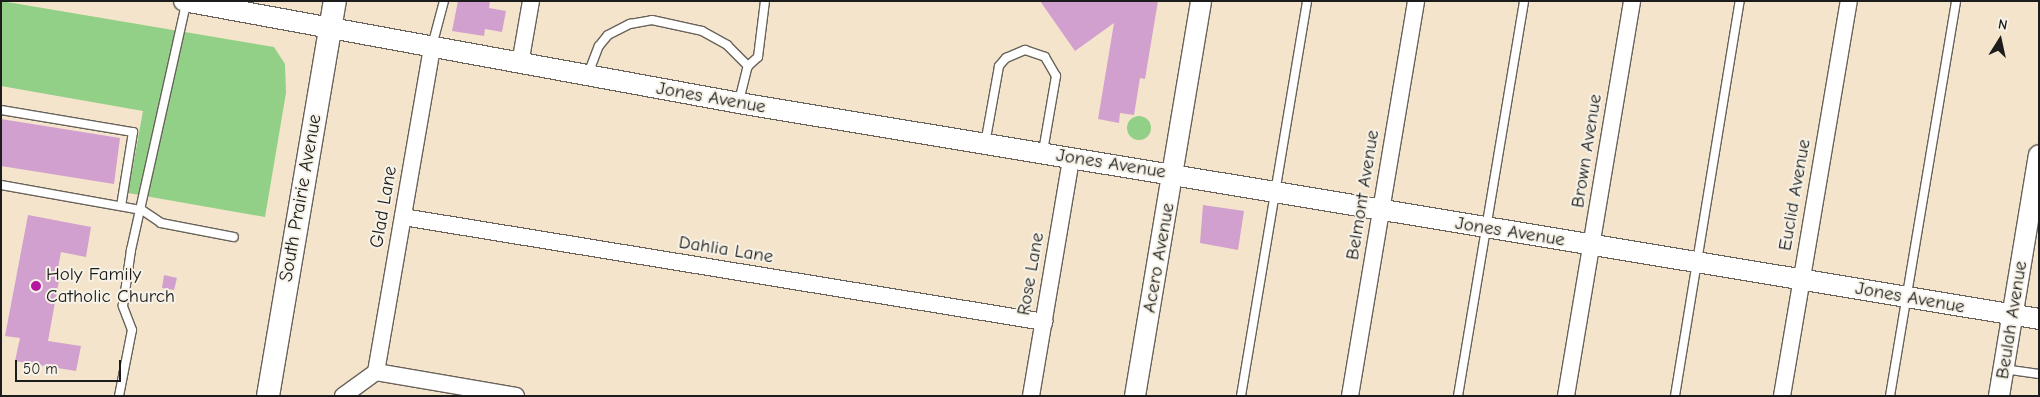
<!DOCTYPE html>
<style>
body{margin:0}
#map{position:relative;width:2040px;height:397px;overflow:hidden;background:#f5e4cc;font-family:"Comic Neue",sans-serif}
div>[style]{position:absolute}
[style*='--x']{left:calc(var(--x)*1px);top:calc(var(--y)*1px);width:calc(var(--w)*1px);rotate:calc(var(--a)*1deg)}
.green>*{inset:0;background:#91d086}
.round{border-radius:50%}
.building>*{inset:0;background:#d1a0ce}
.roads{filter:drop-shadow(1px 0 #68625a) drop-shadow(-1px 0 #68625a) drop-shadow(0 1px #68625a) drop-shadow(0 -1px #68625a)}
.service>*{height:8px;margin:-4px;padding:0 4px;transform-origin:4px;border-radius:4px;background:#fff}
.minor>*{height:16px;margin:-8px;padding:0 8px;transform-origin:8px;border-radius:8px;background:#fff}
.tertiary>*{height:20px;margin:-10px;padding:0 10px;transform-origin:10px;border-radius:10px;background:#fff}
.secondary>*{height:22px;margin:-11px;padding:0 11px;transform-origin:11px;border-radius:11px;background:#fff}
.dots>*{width:14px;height:14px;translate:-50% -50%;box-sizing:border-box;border:2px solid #f7f3e8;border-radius:50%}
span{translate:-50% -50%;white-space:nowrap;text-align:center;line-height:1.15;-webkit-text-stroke:4px #f7f3e8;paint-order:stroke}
.street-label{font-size:19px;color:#1c1c1c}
.poi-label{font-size:19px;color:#1c1c1c}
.left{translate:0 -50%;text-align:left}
.frame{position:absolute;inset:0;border:2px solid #1c1c1c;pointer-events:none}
.north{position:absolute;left:1975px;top:15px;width:50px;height:50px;-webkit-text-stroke:4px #f7f3e8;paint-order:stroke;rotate:10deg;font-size:14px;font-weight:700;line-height:20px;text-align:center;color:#1c1c1c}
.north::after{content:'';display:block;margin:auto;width:18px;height:22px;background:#1c1c1c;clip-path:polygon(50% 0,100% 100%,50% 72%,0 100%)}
.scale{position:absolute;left:15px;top:360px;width:106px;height:22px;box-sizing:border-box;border:2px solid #1c1c1c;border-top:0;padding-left:6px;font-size:15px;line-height:18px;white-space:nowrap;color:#1c1c1c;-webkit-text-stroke:4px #f7f3e8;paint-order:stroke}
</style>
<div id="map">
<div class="green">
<i style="clip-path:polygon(1px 1px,274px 47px,285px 64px,286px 93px,265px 217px,128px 193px,143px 111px,1px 86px)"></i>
<i class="round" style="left:1127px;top:116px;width:24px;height:24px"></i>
</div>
<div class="building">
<i style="clip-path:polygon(458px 1px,490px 1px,489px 8px,506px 11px,502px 32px,485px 29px,484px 36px,452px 31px)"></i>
<i style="clip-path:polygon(1040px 1px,1158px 1px,1145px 79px,1140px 78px,1134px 115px,1120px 113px,1119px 123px,1098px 119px,1114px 23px,1075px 51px)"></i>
<i style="clip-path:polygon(1px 119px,120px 138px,114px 184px,1px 166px)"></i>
<i style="clip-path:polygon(1203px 205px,1244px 211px,1238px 250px,1200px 243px)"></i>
<i style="clip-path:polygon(28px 215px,91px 227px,86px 257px,61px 252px,57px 274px,60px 275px,48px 341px,81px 346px,76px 371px,15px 361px,20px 338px,5px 336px)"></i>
<i style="clip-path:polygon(164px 275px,177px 278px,174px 290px,162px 288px)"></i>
</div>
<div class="roads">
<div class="service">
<i style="--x:432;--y:46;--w:47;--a:-75.1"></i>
<i style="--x:588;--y:74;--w:30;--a:-69"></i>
<i style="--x:599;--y:46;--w:14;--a:-51"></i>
<i style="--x:608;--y:35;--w:25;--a:-27"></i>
<i style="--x:630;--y:24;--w:22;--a:-10"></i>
<i style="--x:652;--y:20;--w:51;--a:12.4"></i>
<i style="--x:702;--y:31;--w:29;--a:29"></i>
<i style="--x:727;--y:45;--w:30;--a:45"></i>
<i style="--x:739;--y:101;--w:36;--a:-76"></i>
<i style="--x:748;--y:66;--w:13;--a:-42"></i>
<i style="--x:758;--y:57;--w:56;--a:-82.9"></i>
<i style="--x:1;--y:110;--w:134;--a:9.5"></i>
<i style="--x:133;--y:132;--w:75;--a:99.2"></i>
<i style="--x:985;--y:144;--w:79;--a:-79.8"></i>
<i style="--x:999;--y:66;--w:11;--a:-49"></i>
<i style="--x:1006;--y:58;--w:21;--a:-23"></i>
<i style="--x:1025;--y:50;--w:21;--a:19"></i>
<i style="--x:1045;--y:57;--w:22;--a:60"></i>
<i style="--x:1056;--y:76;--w:76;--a:99.8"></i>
<i style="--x:1;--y:185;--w:143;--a:10.1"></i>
<i style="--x:142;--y:210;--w:23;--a:34"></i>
<i style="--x:161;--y:223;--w:74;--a:10.9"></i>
<i style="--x:2004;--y:369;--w:35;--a:8"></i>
<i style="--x:119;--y:396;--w:67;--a:-78.9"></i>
<i style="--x:132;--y:330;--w:26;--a:-111"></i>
<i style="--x:123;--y:306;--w:57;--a:-81.9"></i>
<i style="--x:131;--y:250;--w:253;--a:-77.4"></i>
<i style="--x:1241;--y:396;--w:400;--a:-80.5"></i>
<i style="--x:1458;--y:396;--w:400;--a:-80.5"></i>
<i style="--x:1675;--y:396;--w:400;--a:-80.7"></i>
<i style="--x:1890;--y:396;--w:400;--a:-80.5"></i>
</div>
<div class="minor">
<i style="--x:520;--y:64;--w:64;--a:-80.1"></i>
<i style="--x:403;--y:217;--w:650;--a:9.3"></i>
<i style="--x:376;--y:372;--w:329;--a:-80.2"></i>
<i style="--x:343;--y:396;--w:41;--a:-36"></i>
<i style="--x:376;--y:372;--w:142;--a:9.7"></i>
<i style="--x:1031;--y:396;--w:240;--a:-80.4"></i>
<i style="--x:1350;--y:396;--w:400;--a:-80.5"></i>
<i style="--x:1566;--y:396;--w:400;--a:-80.5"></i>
<i style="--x:1782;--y:396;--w:401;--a:-80.4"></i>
</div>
<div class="tertiary">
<i style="--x:184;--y:1;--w:564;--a:10.41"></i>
<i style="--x:739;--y:103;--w:1318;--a:9.43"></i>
<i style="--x:1135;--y:396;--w:400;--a:-80.5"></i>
<i style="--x:1999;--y:396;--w:244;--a:-80.6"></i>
</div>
<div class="secondary">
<i style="--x:268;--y:396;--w:401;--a:-80.4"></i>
</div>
</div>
<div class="dots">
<i style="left:36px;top:286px;background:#b5179e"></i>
</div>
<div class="street-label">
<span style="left:711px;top:98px;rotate:10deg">Jones Avenue</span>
<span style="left:1587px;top:151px;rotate:-81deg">Brown Avenue</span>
<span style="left:1111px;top:164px;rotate:9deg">Jones Avenue</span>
<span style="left:1363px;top:195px;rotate:-81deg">Belmont Avenue</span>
<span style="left:1795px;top:195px;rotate:-80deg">Euclid Avenue</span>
<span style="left:301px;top:198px;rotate:-80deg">South Prairie Avenue</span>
<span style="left:384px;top:207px;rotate:-80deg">Glad Lane</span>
<span style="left:1510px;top:232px;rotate:9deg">Jones Avenue</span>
<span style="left:726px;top:250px;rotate:9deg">Dahlia Lane</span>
<span style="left:1159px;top:258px;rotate:-80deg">Acero Avenue</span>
<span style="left:1031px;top:274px;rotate:-80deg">Rose Lane</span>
<span style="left:1910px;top:298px;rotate:10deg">Jones Avenue</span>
<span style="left:2012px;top:320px;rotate:-81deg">Beulah Avenue</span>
</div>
<div class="poi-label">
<span class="left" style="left:46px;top:286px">Holy Family<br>Catholic Church</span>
</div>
<div class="frame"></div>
<div class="north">N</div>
<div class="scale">50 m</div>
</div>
